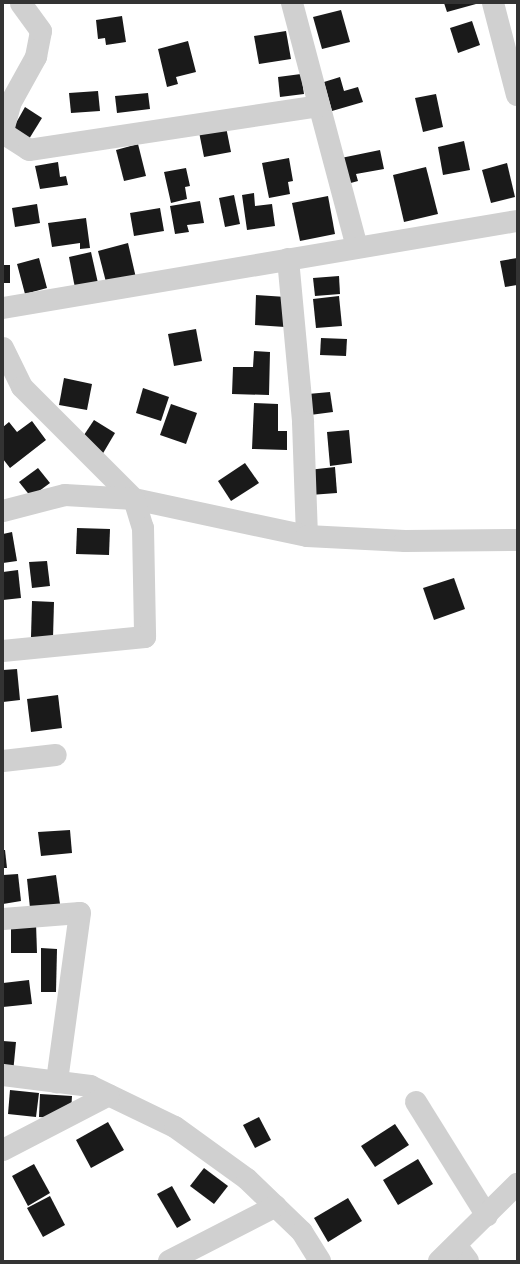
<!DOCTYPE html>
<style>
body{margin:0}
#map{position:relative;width:520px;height:1264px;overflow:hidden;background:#fff;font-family:Inter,sans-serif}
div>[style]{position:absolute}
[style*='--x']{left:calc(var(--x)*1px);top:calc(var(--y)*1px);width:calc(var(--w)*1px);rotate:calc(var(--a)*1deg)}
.building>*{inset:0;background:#1a1a1a}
.minor>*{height:22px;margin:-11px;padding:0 11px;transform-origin:11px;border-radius:11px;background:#d0d0d0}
span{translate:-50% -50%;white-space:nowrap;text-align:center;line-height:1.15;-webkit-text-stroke:4px #fff;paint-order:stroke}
.frame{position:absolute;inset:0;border:4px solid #333;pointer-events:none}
</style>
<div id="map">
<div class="building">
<i style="clip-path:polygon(444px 3px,476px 3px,476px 4px,447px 12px)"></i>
<i style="clip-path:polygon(341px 10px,350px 42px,322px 49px,313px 17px)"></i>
<i style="clip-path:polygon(122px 16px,126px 42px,106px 45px,105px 38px,98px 39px,96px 20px)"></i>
<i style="clip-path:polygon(472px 21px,480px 45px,458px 53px,450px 28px)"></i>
<i style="clip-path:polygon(286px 31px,291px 59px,259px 64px,254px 36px)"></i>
<i style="clip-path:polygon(188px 41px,196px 72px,176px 77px,178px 84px,167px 87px,158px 49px)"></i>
<i style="clip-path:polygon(301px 74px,304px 94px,280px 97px,278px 77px)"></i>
<i style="clip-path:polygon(340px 77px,344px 91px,358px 87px,363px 102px,332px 111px,324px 82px)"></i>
<i style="clip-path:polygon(98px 91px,100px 111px,71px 113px,69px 93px)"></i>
<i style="clip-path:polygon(148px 93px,150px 109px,117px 113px,115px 96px)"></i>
<i style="clip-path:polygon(436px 94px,443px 127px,423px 132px,415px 98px)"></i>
<i style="clip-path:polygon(25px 107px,42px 118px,29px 139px,12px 130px)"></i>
<i style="clip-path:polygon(226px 127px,231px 152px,204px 157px,199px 132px)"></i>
<i style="clip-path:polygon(464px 141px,470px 170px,443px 175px,438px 147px)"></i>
<i style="clip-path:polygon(138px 144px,146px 176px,124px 181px,116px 150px)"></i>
<i style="clip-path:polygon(380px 150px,384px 169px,356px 174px,358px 181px,347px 184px,341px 158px)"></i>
<i style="clip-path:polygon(289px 158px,293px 181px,288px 182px,290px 194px,269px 198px,262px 163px)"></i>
<i style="clip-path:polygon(58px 162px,60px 177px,66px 176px,68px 185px,40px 189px,35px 166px)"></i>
<i style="clip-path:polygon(507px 163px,515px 197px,491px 203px,482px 170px)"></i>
<i style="clip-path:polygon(426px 167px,438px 214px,404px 222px,393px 175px)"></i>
<i style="clip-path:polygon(186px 168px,190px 186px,185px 187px,187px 199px,171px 203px,164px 172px)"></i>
<i style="clip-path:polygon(254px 193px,255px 206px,272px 204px,275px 226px,247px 230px,242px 195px)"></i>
<i style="clip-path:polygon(234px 195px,240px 224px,225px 227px,219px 198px)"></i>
<i style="clip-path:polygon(328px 196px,335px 234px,300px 241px,292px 203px)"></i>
<i style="clip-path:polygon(200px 201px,204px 223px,187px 225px,189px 232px,175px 234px,170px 206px)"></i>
<i style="clip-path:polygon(37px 204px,40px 223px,15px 227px,12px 208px)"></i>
<i style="clip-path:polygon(160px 208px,164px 231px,134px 236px,130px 213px)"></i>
<i style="clip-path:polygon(86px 218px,90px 248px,80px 249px,80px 243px,52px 247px,48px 223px)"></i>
<i style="clip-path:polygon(128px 243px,136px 278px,107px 286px,98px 251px)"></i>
<i style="clip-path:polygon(91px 252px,98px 283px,75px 288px,69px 257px)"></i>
<i style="clip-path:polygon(39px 258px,47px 288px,25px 294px,17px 264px)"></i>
<i style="clip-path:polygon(517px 258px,517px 285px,505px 287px,500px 261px)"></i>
<i style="clip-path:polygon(3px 265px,10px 265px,10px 283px,3px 283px)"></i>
<i style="clip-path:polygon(339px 276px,340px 294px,315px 296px,313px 278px)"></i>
<i style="clip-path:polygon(256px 295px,286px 297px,285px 327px,255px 325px)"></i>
<i style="clip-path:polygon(339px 296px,342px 326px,316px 328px,313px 299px)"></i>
<i style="clip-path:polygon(196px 329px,202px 361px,174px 366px,168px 334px)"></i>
<i style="clip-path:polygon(321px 338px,347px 339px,346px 356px,320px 355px)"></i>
<i style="clip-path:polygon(254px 351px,270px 352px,269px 395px,232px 394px,233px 367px,253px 367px)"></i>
<i style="clip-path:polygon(64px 378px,92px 384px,87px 410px,59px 405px)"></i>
<i style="clip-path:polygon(143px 388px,169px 397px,161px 421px,136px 413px)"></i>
<i style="clip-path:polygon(330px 392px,333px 412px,310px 415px,308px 394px)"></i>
<i style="clip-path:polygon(254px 403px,278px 404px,278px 431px,287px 431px,287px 450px,252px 449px)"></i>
<i style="clip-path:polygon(171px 404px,197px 413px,186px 444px,160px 435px)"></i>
<i style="clip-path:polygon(94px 420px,115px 433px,102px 455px,80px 441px)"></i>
<i style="clip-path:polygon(32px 421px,46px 440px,10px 468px,3px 459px,3px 427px,9px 422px,17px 432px)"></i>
<i style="clip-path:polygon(349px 430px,352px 463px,330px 466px,327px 432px)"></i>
<i style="clip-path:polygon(245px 463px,259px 483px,231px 501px,218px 481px)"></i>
<i style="clip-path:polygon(335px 467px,337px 493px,310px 495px,308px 470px)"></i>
<i style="clip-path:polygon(38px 468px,50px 483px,31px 497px,19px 482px)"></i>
<i style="clip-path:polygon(77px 528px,110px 529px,109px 555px,76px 554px)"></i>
<i style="clip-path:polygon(12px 532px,17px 561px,3px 563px,3px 534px)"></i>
<i style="clip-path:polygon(47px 561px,50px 586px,32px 588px,29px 562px)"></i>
<i style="clip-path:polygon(18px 570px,21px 598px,3px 600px,3px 572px)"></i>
<i style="clip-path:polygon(454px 578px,465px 609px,434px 620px,423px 588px)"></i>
<i style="clip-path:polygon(32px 601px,54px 602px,53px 638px,31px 637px)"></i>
<i style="clip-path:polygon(17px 669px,20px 700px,3px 702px,3px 670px)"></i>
<i style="clip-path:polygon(58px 695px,62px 728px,31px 732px,27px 699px)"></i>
<i style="clip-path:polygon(70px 830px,72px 853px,41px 856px,38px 832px)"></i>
<i style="clip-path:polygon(3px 850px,5px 850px,7px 868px,3px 868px)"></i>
<i style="clip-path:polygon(18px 874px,21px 901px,3px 904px,3px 875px)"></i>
<i style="clip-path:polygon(56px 875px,60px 904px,30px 908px,27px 879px)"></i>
<i style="clip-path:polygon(11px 923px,36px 923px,37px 953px,11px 953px)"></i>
<i style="clip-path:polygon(41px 948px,57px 949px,56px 992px,41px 992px)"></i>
<i style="clip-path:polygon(29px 980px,32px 1004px,3px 1007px,3px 983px)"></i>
<i style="clip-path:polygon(3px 1041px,16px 1042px,13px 1073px,3px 1072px)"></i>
<i style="clip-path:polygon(10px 1090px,39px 1093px,36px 1117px,8px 1114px)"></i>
<i style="clip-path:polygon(40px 1094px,72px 1096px,71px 1111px,56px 1118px,39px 1117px)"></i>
<i style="clip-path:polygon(259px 1117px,271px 1140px,255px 1148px,243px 1125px)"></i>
<i style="clip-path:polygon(108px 1122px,124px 1150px,91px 1168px,76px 1140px)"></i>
<i style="clip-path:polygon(395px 1124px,409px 1145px,375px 1167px,361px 1146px)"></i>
<i style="clip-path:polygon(418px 1159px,433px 1184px,398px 1205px,383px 1180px)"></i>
<i style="clip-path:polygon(34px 1164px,50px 1193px,28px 1206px,12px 1176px)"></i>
<i style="clip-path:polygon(204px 1168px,228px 1186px,214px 1204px,190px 1186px)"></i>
<i style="clip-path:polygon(172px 1186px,191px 1220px,177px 1228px,157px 1194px)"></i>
<i style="clip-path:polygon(50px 1196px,65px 1225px,43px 1237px,27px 1208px)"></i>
<i style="clip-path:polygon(348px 1198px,362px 1221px,328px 1242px,314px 1218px)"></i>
</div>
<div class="minor">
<i style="--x:292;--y:3;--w:253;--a:75.1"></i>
<i style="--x:493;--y:3;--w:95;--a:75.4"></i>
<i style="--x:3;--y:131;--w:28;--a:-75"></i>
<i style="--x:10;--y:104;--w:54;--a:-61"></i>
<i style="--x:36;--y:57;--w:26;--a:-79"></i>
<i style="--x:41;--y:31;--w:34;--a:-126"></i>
<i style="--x:3;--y:133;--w:31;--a:33"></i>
<i style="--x:29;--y:150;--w:293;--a:-8.6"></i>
<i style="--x:288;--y:259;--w:164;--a:84.7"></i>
<i style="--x:303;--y:422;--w:114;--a:88"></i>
<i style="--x:3;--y:308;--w:521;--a:-9.61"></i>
<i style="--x:3;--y:348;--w:43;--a:64"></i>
<i style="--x:22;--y:387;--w:158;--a:45"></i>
<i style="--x:134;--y:499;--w:177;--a:12.1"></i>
<i style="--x:307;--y:536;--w:98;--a:2.9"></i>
<i style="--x:405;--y:541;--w:112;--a:-0.5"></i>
<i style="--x:3;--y:511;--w:64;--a:-14.5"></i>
<i style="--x:65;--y:495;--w:69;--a:3.3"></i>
<i style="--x:134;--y:499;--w:30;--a:73"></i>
<i style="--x:143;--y:528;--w:109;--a:88.9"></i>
<i style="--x:145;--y:637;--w:143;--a:174.4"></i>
<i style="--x:3;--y:761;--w:53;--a:-6.5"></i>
<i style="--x:3;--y:919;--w:77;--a:-4.5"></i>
<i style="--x:80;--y:913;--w:171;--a:97.8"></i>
<i style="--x:3;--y:1075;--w:88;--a:7.2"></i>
<i style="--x:90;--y:1086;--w:94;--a:25.8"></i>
<i style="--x:175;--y:1127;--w:89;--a:35.8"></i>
<i style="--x:247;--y:1179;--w:76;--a:43.9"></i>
<i style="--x:302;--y:1232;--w:34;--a:58"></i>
<i style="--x:416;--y:1102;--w:134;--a:58.1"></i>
<i style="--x:3;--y:1150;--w:119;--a:-27.4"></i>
<i style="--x:456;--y:1245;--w:20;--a:53"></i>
<i style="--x:169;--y:1261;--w:120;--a:-27.2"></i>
<i style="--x:439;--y:1261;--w:110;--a:-44.6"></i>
</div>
<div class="frame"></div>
</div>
